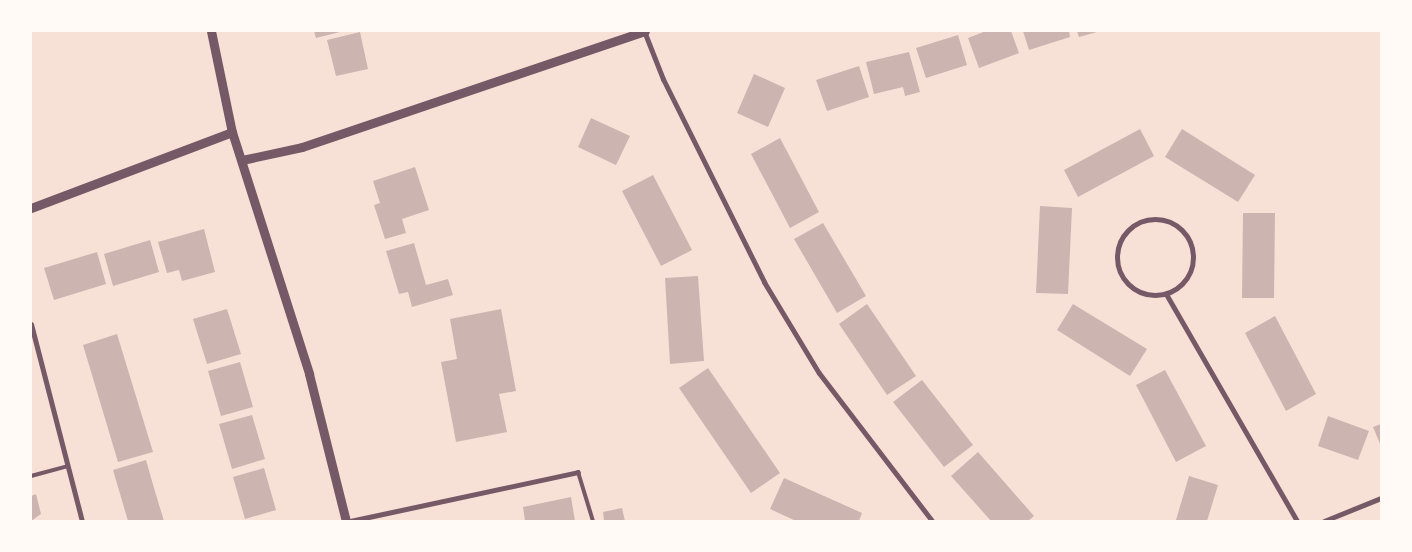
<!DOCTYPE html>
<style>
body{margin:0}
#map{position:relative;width:1412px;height:552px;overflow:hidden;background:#f7e1d7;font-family:Barlow,sans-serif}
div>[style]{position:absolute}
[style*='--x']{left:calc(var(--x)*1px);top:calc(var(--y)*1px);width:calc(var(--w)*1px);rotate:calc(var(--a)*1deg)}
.building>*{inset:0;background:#ccb4b1}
.service>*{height:4px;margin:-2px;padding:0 2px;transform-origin:2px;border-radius:2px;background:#755966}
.minor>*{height:5px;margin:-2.5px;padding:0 2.5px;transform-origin:2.5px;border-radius:2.5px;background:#755966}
.minor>.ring{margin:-2.5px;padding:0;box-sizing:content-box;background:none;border:5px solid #755966;border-radius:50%}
.tertiary>*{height:9px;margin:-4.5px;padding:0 4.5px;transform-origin:4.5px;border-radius:4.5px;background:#755966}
span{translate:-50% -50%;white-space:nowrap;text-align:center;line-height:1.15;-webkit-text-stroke:4px #fffaf5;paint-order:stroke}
.frame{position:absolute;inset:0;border:32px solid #fffaf5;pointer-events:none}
</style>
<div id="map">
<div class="building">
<i style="clip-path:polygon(314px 31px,340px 31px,340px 32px,316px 38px)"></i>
<i style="clip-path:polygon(986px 31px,1011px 31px,1019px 53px,979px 68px,968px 38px)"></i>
<i style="clip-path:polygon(1023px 31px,1069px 31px,1070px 37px,1029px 50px)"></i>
<i style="clip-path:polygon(1077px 31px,1096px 31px,1097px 32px,1079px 37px)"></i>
<i style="clip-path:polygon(360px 32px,368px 69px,336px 76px,327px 40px)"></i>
<i style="clip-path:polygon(958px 35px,967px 65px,926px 78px,916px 48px)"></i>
<i style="clip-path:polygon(909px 52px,920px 92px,905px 96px,903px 87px,874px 94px,866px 62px)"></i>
<i style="clip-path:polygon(859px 66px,869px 97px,827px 111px,816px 80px)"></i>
<i style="clip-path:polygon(754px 74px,785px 88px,768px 127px,737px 113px)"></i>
<i style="clip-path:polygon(591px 118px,630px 136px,616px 165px,578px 147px)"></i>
<i style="clip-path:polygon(1140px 129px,1154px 156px,1078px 197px,1064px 170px)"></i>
<i style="clip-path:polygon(1182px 129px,1255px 175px,1238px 202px,1165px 157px)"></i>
<i style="clip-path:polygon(780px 138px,819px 212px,790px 228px,751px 154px)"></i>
<i style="clip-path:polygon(415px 167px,429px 210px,402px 219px,406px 233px,385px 239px,374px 205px,380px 203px,373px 181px)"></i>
<i style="clip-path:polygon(653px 175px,692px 250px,661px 266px,622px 191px)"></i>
<i style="clip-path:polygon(1040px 206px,1072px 208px,1068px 294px,1036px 293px)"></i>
<i style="clip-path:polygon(1243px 213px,1275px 213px,1274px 298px,1242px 298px)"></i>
<i style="clip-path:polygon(823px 223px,866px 296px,837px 313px,794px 239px)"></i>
<i style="clip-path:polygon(204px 229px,215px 272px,182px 281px,179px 270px,167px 273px,158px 242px)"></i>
<i style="clip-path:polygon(150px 240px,159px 272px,113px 286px,104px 254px)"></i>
<i style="clip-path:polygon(414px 243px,426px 285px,448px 279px,453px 295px,412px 307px,408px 292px,399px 294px,386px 251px)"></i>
<i style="clip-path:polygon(97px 252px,106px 284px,54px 300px,44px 268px)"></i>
<i style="clip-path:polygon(698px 276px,704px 361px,670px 364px,665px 278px)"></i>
<i style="clip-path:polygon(867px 304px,916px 376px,887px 395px,839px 324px)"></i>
<i style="clip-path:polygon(1073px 304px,1147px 349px,1130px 376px,1057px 330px)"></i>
<i style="clip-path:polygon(227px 309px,241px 354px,207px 364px,193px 319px)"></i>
<i style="clip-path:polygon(501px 309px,516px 391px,499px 394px,507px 432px,456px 442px,441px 362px,457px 359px,450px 319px)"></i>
<i style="clip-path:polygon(1275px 316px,1316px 394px,1286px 411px,1245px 333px)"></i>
<i style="clip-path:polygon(117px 334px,153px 452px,118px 462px,83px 345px)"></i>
<i style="clip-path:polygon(240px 362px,253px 407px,221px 416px,208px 371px)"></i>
<i style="clip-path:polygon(708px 368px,780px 473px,751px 493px,679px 388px)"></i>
<i style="clip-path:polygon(1165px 370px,1206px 446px,1176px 462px,1136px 385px)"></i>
<i style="clip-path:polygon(922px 380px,973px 445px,944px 467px,893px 402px)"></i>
<i style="clip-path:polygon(252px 415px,265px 459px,232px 469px,219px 424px)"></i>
<i style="clip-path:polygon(1328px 416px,1369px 431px,1358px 460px,1318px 446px)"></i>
<i style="clip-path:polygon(1381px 424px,1381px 446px,1373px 427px)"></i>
<i style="clip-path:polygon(978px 452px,1034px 516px,1028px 521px,991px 521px,951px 476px)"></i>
<i style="clip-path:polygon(146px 460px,154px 488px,164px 521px,128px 521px,113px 470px)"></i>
<i style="clip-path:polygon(264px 468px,276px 510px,245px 519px,233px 477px)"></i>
<i style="clip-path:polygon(1189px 476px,1218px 485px,1207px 521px,1176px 520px)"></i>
<i style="clip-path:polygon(784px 478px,862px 513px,859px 521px,796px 521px,770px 509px)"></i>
<i style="clip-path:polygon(36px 494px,41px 514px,31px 521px,31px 496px)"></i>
<i style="clip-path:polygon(571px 497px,575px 521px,525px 521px,523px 507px)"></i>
<i style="clip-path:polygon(622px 508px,625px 521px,604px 521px,603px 512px)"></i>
</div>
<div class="service">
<i style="--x:578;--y:472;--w:51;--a:73"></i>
<i style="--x:31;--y:476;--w:38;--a:-15"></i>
</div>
<div class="minor">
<i style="--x:644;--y:31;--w:52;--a:68.4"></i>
<i style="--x:663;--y:79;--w:227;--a:63.5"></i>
<i style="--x:764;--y:282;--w:106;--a:58.9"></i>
<i style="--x:819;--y:373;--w:186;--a:52.6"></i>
<i class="ring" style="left:1117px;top:219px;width:71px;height:71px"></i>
<i style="--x:1166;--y:294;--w:262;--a:60"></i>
<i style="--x:31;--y:324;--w:203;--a:75.5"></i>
<i style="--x:350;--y:521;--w:233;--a:-12.1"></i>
<i style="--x:1324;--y:521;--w:61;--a:-22"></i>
</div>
<div class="tertiary">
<i style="--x:211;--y:31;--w:103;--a:78.3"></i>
<i style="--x:232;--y:132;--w:254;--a:72.3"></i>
<i style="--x:309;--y:374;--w:152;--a:75.9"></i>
<i style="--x:242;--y:160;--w:61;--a:-12.2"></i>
<i style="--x:302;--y:147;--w:362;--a:-18.7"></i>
<i style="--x:31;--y:208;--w:215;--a:-20.7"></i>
</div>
<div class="frame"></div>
</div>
